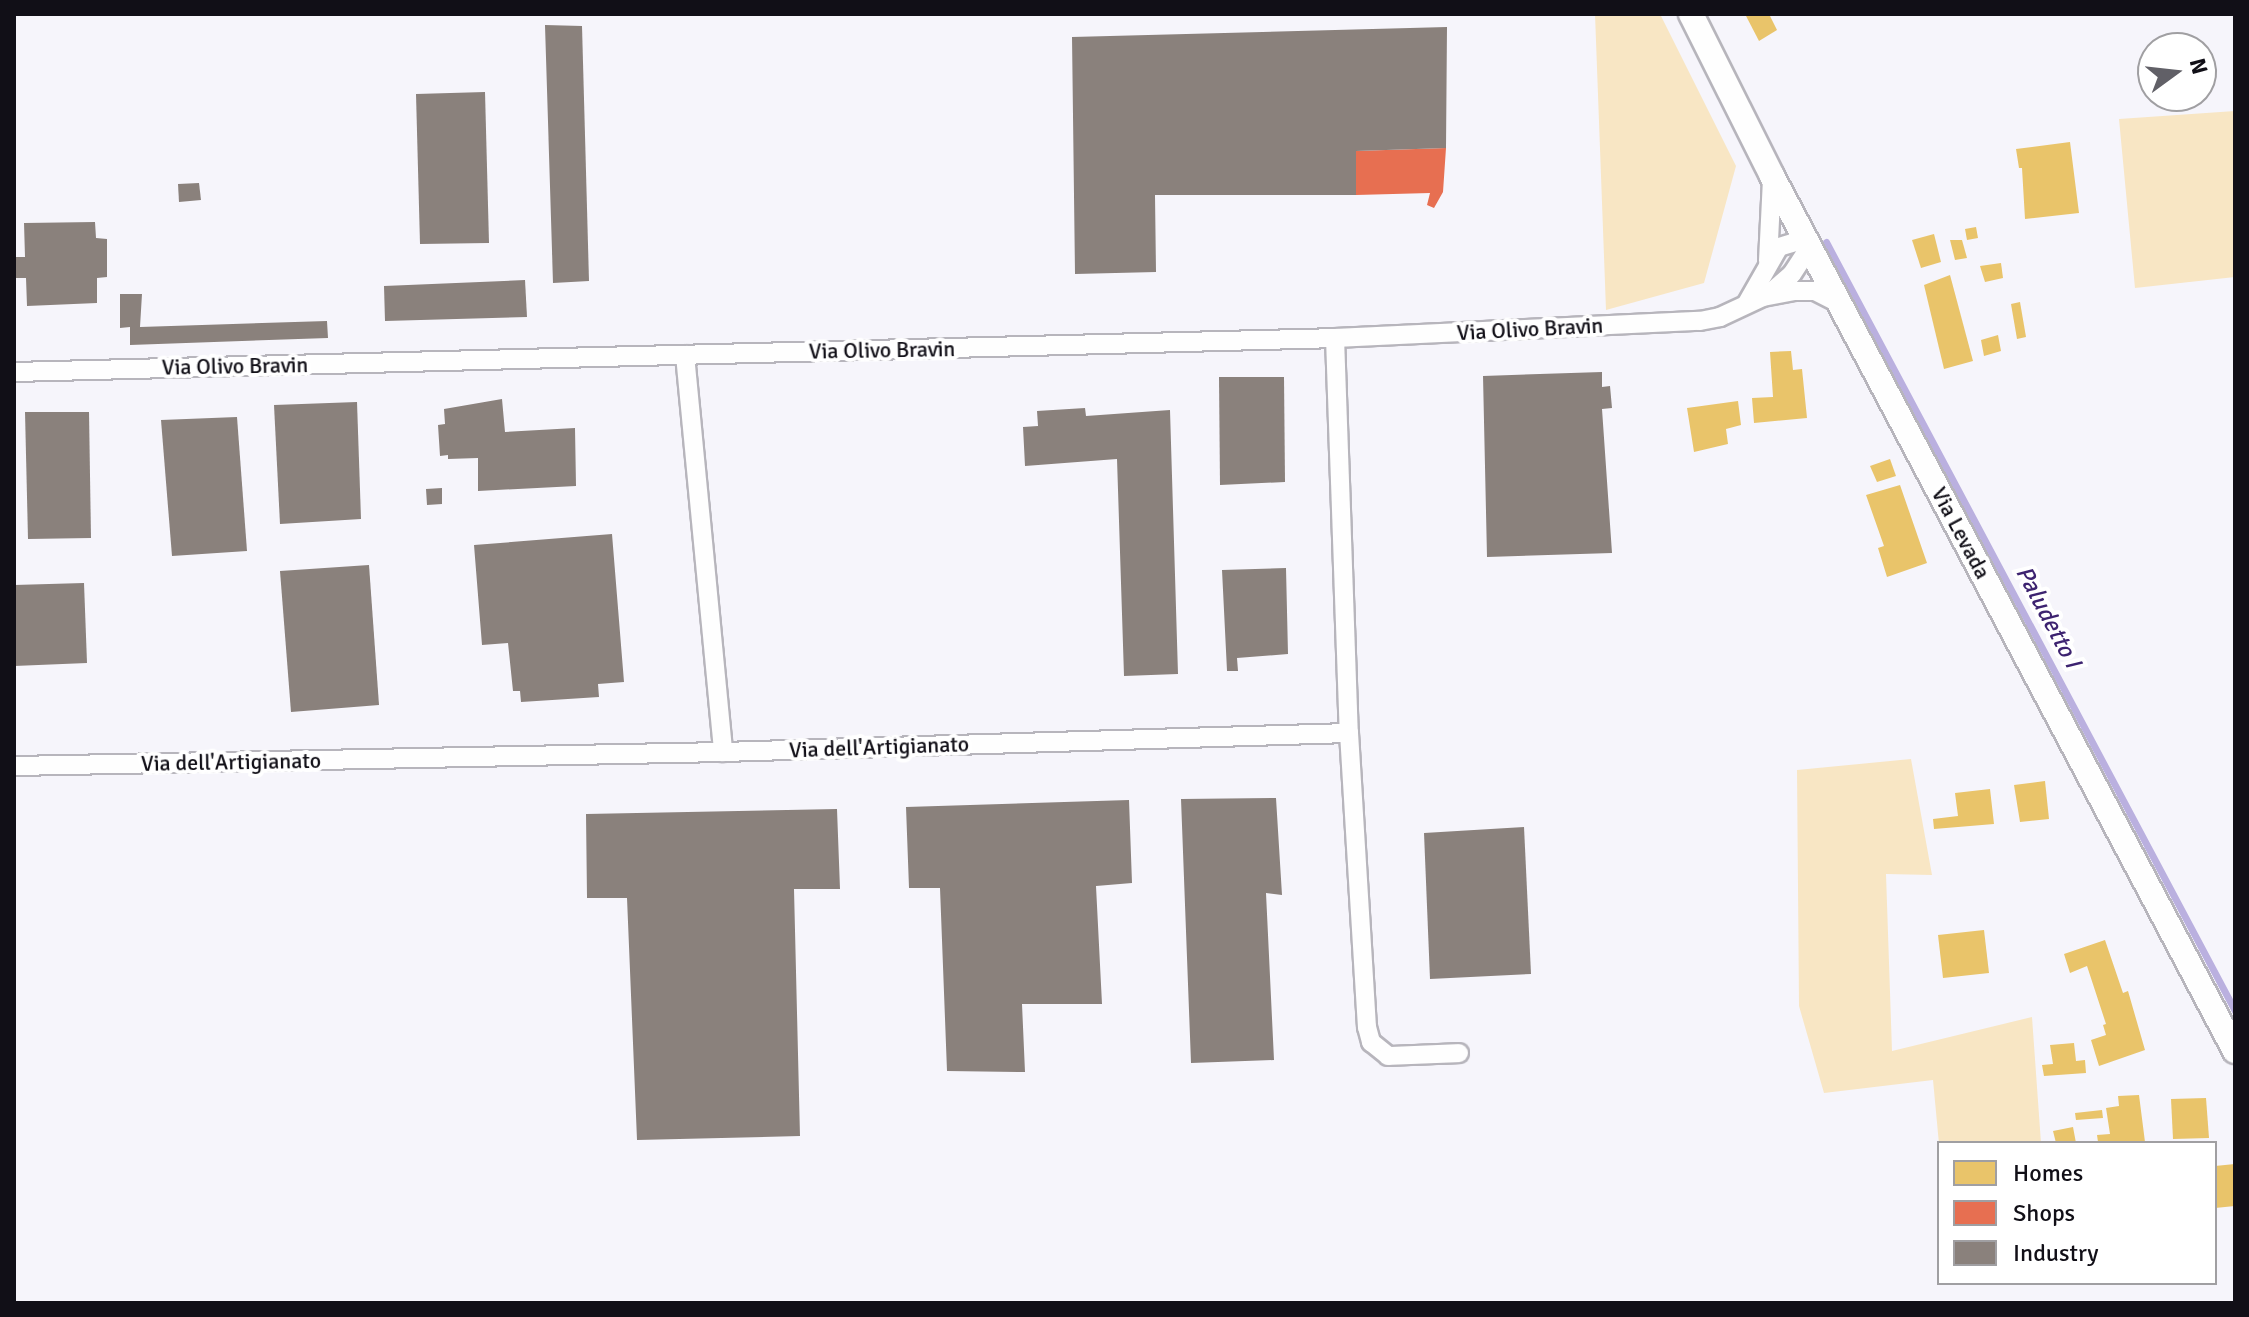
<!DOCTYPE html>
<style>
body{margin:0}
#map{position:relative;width:2249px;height:1317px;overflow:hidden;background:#f6f5fb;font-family:Signika,sans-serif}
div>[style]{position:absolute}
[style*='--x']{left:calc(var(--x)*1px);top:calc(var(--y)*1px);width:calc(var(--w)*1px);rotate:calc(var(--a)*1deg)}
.green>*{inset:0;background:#f8e6c4}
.homes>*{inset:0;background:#e9c46a}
.shops>*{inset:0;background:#e76f51}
.industry>*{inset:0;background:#8a817c}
.stream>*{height:7px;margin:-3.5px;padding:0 3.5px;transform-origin:3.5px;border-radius:3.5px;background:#bab0df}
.roads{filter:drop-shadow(2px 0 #b7b5bc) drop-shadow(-2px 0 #b7b5bc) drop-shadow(0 2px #b7b5bc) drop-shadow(0 -2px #b7b5bc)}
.street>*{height:18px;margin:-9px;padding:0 9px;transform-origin:9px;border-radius:9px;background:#fefefe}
.secondary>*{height:24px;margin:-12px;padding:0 12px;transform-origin:12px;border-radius:12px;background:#fefefe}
span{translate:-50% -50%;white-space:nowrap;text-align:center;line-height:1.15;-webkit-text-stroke:8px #fff;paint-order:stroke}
.street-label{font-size:22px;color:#110f17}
.water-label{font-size:24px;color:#3d2370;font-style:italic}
.frame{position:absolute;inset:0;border:16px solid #110f17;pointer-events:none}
.legend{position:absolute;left:1937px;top:1141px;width:280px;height:144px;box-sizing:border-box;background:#fff;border:2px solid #a09fa2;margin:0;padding:10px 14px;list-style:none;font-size:24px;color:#110f17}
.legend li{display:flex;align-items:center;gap:16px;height:40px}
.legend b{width:40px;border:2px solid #a09fa2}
.north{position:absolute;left:2137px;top:32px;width:80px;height:80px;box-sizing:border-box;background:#fff;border:2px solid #a09fa2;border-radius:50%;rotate:75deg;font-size:22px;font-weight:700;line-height:32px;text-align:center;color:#110f17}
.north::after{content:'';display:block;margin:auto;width:28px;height:36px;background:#616067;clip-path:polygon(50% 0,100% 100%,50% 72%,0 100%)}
</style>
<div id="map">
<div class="green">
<i style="clip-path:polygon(1595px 14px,1660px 14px,1736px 166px,1704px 283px,1606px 310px)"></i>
<i style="clip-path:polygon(2235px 111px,2235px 277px,2135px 288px,2119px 119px)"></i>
<i style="clip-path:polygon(1911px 759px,1932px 875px,1886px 874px,1892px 1051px,2032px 1017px,2041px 1143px,1939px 1144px,1933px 1080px,1824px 1093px,1799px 1006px,1797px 770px)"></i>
</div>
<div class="homes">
<i style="clip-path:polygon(1745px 14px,1769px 14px,1777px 30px,1759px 41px)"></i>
<i style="clip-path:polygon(2070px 142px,2079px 213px,2025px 219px,2022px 168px,2019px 168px,2016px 149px)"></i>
<i style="clip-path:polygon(1976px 227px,1978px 238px,1967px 240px,1965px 229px)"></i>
<i style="clip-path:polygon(1934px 234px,1941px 262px,1921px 268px,1912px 240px)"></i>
<i style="clip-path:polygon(1950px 240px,1962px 240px,1967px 258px,1955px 260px)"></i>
<i style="clip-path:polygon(2001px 263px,2003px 278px,1985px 282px,1980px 266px)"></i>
<i style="clip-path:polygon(1950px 275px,1973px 361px,1944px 369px,1924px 285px)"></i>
<i style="clip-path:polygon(2020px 302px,2026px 337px,2017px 339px,2011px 304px)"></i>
<i style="clip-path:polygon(1998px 335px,2001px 351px,1984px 356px,1981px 340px)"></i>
<i style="clip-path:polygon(1791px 351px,1793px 370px,1802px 369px,1807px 418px,1754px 423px,1752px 398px,1773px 397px,1770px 352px)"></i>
<i style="clip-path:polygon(1738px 401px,1741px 425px,1726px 429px,1728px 444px,1694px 452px,1687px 408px)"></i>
<i style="clip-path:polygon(1890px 459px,1896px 476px,1877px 482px,1870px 466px)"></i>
<i style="clip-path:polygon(1900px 485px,1927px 563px,1887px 577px,1878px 548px,1884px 546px,1866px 495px)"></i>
<i style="clip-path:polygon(2045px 781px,2049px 819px,2020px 822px,2014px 785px)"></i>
<i style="clip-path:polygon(1990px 789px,1994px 824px,1934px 829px,1933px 819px,1958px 816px,1955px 793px)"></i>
<i style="clip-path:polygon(1984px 930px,1989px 973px,1943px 978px,1938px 935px)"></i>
<i style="clip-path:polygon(2105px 940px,2123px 993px,2128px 991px,2145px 1050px,2099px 1066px,2091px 1040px,2106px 1035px,2103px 1025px,2106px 1024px,2087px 966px,2070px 973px,2064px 954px)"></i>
<i style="clip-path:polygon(2074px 1043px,2076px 1061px,2085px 1060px,2086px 1073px,2044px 1076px,2042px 1065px,2053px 1064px,2050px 1045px)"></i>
<i style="clip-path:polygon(2139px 1095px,2145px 1142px,2098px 1142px,2097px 1135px,2110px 1134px,2106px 1108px,2119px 1106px,2118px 1096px)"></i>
<i style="clip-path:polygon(2206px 1098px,2209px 1138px,2173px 1139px,2171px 1099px)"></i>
<i style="clip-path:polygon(2102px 1110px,2103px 1118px,2076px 1120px,2075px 1113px)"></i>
<i style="clip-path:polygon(2073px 1127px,2076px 1143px,2056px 1143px,2053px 1131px)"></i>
<i style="clip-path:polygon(2235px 1164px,2235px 1206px,2215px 1208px,2215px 1166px)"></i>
</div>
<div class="shops">
<i style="clip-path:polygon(1446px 148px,1443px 192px,1434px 208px,1427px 205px,1430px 193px,1356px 195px,1356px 151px)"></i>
</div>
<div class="industry">
<i style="clip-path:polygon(545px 25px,582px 26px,589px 281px,553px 283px)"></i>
<i style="clip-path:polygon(1447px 27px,1446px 148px,1356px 151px,1356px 195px,1155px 195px,1156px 272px,1075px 274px,1072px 37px)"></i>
<i style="clip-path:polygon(485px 92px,489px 243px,420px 244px,416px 94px)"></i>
<i style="clip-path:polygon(199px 183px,201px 200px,179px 202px,178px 184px)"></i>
<i style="clip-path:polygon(95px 222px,96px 238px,107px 239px,107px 277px,97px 278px,97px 303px,27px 306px,26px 278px,15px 278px,16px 257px,25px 257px,24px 223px)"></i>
<i style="clip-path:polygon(525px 280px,527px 317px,385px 321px,384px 286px)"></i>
<i style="clip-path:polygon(120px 294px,142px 294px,140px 327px,327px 321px,328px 338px,130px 345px,130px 327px,120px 328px)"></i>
<i style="clip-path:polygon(1602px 372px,1602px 387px,1610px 386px,1612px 408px,1602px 409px,1612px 553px,1487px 557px,1483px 376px)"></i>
<i style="clip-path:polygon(1219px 377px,1284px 377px,1285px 482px,1220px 485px)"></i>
<i style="clip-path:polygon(502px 399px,505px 432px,575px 428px,576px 486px,478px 491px,478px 458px,448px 459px,448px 455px,440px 456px,438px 425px,445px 424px,444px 409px)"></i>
<i style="clip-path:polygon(357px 402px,361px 519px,280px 524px,274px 405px)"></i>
<i style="clip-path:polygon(1085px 408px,1086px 416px,1170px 410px,1178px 674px,1124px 676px,1117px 459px,1025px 466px,1023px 427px,1038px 426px,1037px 411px)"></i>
<i style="clip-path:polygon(25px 412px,89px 412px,91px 538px,28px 539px)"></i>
<i style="clip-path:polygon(237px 417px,247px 551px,172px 556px,161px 420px)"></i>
<i style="clip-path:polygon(442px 488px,442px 504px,427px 505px,426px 489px)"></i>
<i style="clip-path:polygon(612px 534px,624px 682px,598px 684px,599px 697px,521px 702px,520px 691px,513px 691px,508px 643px,482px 645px,474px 545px)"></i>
<i style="clip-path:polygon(369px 565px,379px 705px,291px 712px,280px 571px)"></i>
<i style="clip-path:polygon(1286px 568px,1288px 654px,1237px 658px,1238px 671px,1227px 671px,1222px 570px)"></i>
<i style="clip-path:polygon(84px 583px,87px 663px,14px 666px,14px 585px)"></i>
<i style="clip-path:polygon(1276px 798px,1282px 895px,1266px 893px,1274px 1060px,1191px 1063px,1181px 799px)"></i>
<i style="clip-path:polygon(1129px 800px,1132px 883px,1096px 886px,1102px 1004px,1022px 1004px,1025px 1072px,947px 1071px,940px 888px,909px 888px,906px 807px)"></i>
<i style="clip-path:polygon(837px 809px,840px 889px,794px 889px,800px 1136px,637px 1140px,627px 898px,587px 898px,586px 814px)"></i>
<i style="clip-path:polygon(1524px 827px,1531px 974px,1430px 979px,1424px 833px)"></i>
</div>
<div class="stream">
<i style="--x:1826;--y:242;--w:871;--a:61.99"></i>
</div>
<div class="roads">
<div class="street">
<i style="--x:1768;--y:261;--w:83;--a:-87.2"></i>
<i style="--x:1769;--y:294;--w:30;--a:-41"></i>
<i style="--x:1792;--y:274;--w:33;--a:-57"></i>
<i style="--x:1747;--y:303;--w:64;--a:-60.3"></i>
<i style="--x:1779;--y:247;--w:28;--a:-17"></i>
<i style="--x:1335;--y:338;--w:395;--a:88"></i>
<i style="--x:1349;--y:733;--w:295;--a:86.5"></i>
<i style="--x:1367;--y:1027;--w:16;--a:75"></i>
<i style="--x:1371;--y:1042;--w:22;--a:39"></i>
<i style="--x:1388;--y:1056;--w:71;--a:-2.4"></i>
<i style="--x:685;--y:355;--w:399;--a:84.5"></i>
<i style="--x:14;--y:372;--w:1321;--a:-1.47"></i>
<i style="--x:1335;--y:338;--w:365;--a:-2.7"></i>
<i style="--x:1700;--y:321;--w:20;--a:-11"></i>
<i style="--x:1720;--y:317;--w:47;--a:-24.9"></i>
<i style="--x:1763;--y:297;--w:31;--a:-11"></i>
<i style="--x:1793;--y:291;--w:22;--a:0"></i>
<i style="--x:1815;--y:291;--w:27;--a:27"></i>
<i style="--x:14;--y:766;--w:709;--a:-1.13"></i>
<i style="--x:723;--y:752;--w:626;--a:-1.74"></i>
</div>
<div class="secondary">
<i style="--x:1691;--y:14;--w:181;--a:63.4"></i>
<i style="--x:1772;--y:176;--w:990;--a:62.11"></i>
</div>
</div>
<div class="street-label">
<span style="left:1530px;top:329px;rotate:-3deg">Via Olivo Bravin</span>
<span style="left:882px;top:350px;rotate:-1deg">Via Olivo Bravin</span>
<span style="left:235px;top:366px;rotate:-1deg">Via Olivo Bravin</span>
<span style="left:1961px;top:533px;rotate:62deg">Via Levada</span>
<span style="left:879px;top:747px;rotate:-2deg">Via dell'Artigianato</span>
<span style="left:231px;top:762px;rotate:-1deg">Via dell'Artigianato</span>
</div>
<div class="water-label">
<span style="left:2048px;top:617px;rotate:62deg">Paludetto I</span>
</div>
<div class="frame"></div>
<ul class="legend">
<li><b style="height:22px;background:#e9c46a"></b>Homes</li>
<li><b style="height:22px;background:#e76f51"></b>Shops</li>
<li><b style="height:22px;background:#8a817c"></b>Industry</li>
</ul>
<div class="north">N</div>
</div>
